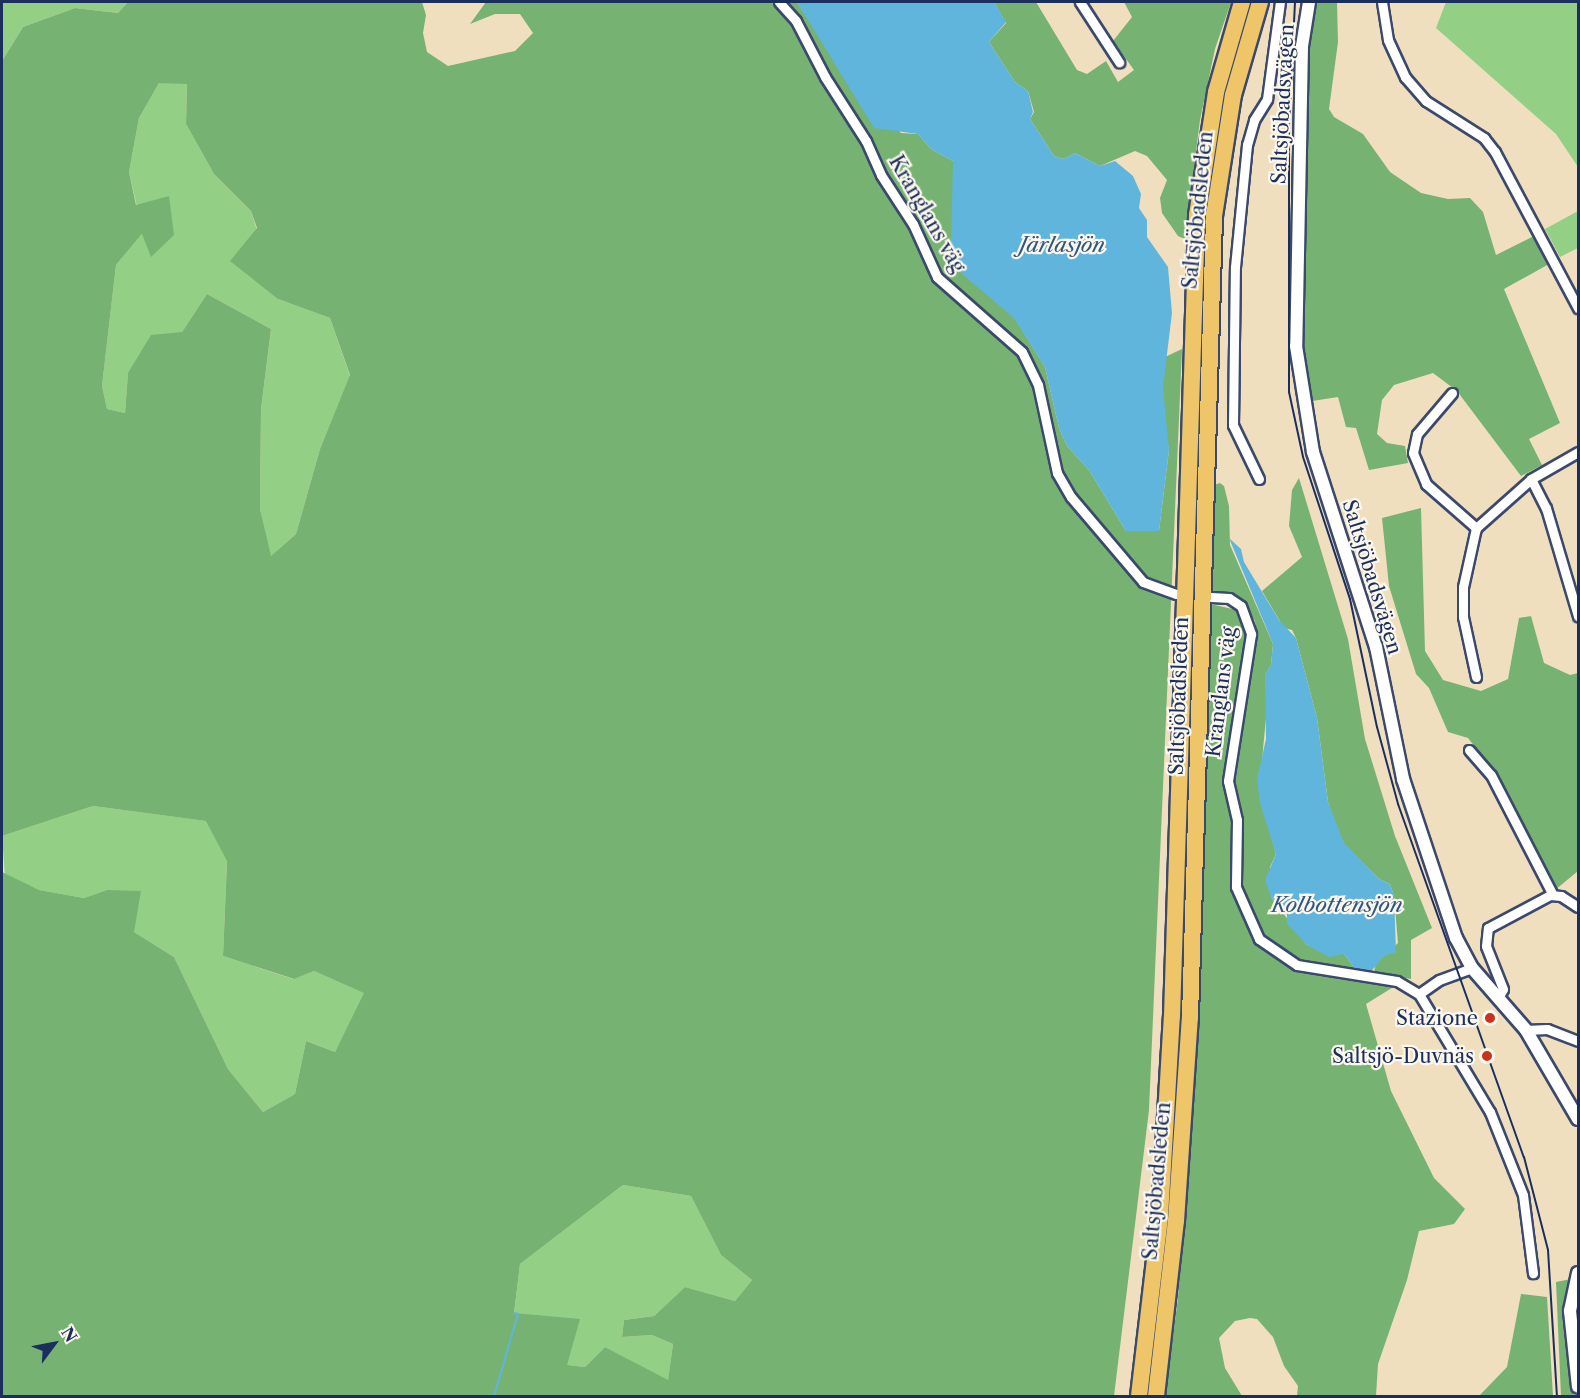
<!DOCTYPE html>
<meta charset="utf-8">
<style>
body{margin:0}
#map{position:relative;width:1580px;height:1398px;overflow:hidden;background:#f0dfbf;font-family:"Libre Caslon Text",serif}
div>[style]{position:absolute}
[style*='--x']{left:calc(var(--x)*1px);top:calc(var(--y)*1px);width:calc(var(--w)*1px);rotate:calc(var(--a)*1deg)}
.green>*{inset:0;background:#93d085}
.forest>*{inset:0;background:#76b272}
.water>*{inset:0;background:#60b5dc}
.stream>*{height:2px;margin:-1px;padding:0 1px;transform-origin:1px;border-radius:1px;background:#60b5dc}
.roads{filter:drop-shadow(2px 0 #3b496d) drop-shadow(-2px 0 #3b496d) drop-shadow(0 2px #3b496d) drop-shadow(0 -2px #3b496d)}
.minor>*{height:9px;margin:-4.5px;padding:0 4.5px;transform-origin:4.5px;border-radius:4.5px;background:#fff}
.tertiary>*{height:12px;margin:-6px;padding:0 6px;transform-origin:6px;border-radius:6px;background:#fff}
.motorway>*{height:16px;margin:-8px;padding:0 8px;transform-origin:8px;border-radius:8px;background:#eec569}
.rail>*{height:2px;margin:-1px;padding:0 1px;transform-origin:1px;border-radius:1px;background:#1b2f5e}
.dots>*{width:16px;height:16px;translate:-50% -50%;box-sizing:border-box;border:3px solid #fbf7ec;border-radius:50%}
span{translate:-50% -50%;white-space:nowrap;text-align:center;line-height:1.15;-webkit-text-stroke:4.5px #fbf7ec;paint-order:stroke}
.street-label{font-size:20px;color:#1b2f5e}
.poi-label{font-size:20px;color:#1b2f5e}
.right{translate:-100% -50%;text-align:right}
.water-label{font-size:21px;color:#305784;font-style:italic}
.frame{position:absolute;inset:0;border:3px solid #1b2f5e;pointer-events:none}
.north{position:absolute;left:24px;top:1314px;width:60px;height:60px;-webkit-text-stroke:4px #fbf7ec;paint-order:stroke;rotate:58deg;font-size:16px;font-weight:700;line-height:24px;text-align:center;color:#1b2f5e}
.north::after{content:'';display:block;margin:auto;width:21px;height:27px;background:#1b2f5e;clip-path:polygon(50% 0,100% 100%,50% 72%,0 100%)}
</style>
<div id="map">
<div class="green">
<i style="clip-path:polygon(2px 2px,128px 2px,118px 13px,75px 8px,23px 27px,2px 61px)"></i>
<i style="clip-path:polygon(1446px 2px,1578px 2px,1578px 167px,1556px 134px,1436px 28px)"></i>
<i style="clip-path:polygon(159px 83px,187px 83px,186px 124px,214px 174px,251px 211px,278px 299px,330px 318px,350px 376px,320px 449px,296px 534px,270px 557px,260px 509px,261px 409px,271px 329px,207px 294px,182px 332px,128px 373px,125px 413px,107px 409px,102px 386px,116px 265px,143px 233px,129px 172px,139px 118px)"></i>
<i style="clip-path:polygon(1578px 211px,1578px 248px,1560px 257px,1545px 229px)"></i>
<i style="clip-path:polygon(93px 806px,207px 821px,227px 860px,223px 956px,293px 979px,314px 971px,365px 993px,335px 1052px,306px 1041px,295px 1094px,263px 1112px,228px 1069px,174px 957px,134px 932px,107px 890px,84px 898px,39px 890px,5px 877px,2px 836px)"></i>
<i style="clip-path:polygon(623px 1185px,691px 1196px,721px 1255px,752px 1280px,735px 1301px,685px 1287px,654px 1316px,624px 1320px,622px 1337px,652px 1335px,673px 1344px,668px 1381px,605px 1347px,585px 1367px,567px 1365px,514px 1313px,520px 1264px)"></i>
</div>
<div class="forest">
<i style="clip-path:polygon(evenodd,128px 2px,422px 2px,426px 15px,423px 33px,427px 52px,448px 66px,515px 51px,533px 33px,520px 14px,495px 14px,470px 24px,486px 2px,797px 2px,833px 58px,901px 133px,918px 134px,931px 149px,953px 161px,996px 301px,1014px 317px,1045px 367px,1059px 428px,1067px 446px,1089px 470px,1126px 531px,1159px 531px,1169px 450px,1156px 385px,1165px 357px,1182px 349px,1149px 1110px,1114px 1396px,2px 1396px,2px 872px,39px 890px,84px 898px,107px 890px,141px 891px,134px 932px,174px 957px,228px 1069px,263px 1112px,295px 1094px,306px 1041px,335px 1052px,364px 993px,314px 971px,294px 979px,223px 956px,227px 861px,206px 821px,93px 806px,2px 836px,2px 61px,23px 27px,75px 8px,118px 13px,128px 2px,159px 83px,187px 84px,186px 124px,214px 174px,251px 211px,257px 228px,230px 261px,278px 299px,330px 318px,350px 375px,320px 449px,296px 534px,271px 556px,260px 509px,261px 409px,271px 329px,207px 294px,182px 332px,151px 335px,128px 373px,125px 413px,107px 409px,102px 386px,116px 265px,142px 234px,151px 257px,174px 235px,169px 196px,136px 205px,129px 172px,139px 118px,159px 83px,128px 2px,623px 1185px,691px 1196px,721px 1255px,752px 1280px,735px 1301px,685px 1287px,654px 1316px,624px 1320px,622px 1337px,652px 1335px,673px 1344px,668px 1380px,605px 1347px,585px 1367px,567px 1365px,580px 1319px,514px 1313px,520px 1264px,623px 1185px)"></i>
<i style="clip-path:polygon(994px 2px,1036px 2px,1077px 70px,1087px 74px,1106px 61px,1118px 82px,1134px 70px,1113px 41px,1132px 17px,1124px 2px,1231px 2px,1215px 49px,1200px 120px,1185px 239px,1178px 236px,1162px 213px,1160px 198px,1167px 180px,1147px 156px,1135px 151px,1100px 166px,1075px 153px,1064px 159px,1054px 156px,1030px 119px,1034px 112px,1028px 91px,1015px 82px,989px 42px,1006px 23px)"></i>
<i style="clip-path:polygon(1314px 2px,1337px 2px,1338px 42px,1329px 109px,1334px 117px,1363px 134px,1390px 172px,1421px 193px,1448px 199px,1470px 198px,1483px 212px,1496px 255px,1534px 236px,1549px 264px,1504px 289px,1560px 423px,1529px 439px,1542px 465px,1521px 476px,1457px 391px,1433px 373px,1394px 385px,1382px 400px,1377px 434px,1387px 443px,1405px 446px,1408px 463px,1369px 470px,1356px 428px,1346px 427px,1338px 397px,1306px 402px,1301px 364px,1301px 226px,1309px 26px)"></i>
<i style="clip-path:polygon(1299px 478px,1348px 639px,1365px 739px,1395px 836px,1432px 928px,1411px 940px,1411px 979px,1374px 972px,1376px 963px,1398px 943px,1394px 896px,1390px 884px,1379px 879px,1344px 844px,1335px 824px,1328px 802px,1317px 718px,1296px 638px,1292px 630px,1284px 628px,1262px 591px,1302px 557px,1289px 526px,1292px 490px)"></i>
<i style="clip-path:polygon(1220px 483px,1224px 486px,1229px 506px,1230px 545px,1273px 644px,1271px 665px,1265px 675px,1267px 707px,1259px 792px,1276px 854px,1270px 867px,1271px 897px,1307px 945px,1344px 954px,1358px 973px,1301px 962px,1261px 937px,1240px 886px,1242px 820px,1234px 776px,1235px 741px,1257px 637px,1255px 621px,1240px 600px,1210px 593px,1214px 485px)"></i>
<i style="clip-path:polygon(1421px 508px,1425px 651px,1443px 680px,1481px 691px,1508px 679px,1519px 618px,1531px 616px,1544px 663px,1570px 675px,1578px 673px,1578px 871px,1555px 890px,1495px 772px,1468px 738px,1448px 732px,1429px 688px,1416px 674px,1389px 586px,1382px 518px)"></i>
<i style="clip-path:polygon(1210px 604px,1237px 610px,1244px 620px,1246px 634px,1224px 781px,1234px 819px,1233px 888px,1244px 921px,1255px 939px,1296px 967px,1395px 986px,1366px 1004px,1391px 1091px,1434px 1178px,1465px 1209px,1454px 1224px,1419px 1231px,1407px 1280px,1378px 1364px,1376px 1396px,1297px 1396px,1298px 1386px,1284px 1366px,1273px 1337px,1257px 1319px,1250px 1318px,1235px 1321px,1219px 1338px,1225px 1368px,1242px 1396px,1165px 1396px,1178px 1298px,1198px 1036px)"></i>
<i style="clip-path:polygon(1571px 1279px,1565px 1311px,1574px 1396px,1561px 1396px,1556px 1282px)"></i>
<i style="clip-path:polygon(1521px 1294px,1547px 1297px,1553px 1396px,1479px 1396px,1507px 1367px)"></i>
</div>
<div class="water">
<i style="clip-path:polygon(797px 2px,994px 2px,1006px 22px,989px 42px,1015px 82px,1028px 91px,1033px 112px,1030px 119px,1054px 156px,1064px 159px,1075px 153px,1100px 166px,1115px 161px,1133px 176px,1141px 194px,1139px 208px,1147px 220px,1147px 237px,1168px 267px,1172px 313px,1163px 387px,1169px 450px,1159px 531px,1126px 531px,1089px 470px,1067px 446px,1059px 428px,1045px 367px,1014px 318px,961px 273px,951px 244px,953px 161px,931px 149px,918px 134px,874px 128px)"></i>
<i style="clip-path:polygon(1229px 538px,1241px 549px,1244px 562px,1279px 620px,1296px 638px,1317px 718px,1328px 802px,1344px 843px,1379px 879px,1390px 884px,1394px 896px,1396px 952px,1384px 956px,1369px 974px,1358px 973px,1344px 954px,1329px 957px,1307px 945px,1287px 924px,1287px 915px,1271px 897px,1265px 880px,1276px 854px,1260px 803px,1257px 779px,1266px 739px,1265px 675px,1271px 665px,1273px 644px)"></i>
</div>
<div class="stream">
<i style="--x:494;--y:1396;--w:85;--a:-73.7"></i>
<i style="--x:518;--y:1314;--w:4;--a:-166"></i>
</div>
<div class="roads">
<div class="minor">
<i style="--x:779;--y:2;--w:25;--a:48"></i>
<i style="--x:796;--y:21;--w:63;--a:62.6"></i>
<i style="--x:825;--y:77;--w:76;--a:57.4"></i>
<i style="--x:866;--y:141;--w:37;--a:66"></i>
<i style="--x:881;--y:175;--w:59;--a:56.9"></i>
<i style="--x:913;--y:224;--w:58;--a:65.6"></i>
<i style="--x:937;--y:277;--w:113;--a:41.4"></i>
<i style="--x:1022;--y:352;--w:37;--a:64"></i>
<i style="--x:1038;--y:385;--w:90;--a:77.8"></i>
<i style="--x:1057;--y:473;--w:28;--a:60"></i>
<i style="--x:1071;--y:497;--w:111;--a:49.7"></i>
<i style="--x:1143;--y:582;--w:35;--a:20"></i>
<i style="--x:1080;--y:2;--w:72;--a:57"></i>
<i style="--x:1382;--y:2;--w:38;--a:81"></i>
<i style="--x:1388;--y:40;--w:41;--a:65.3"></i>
<i style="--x:1405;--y:77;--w:32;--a:49"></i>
<i style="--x:1426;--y:101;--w:69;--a:32.5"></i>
<i style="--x:1484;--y:138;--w:18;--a:52"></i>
<i style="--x:1495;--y:152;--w:177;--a:62"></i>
<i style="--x:1452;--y:393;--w:54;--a:130.5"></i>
<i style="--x:1417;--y:434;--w:19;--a:102"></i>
<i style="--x:1413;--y:453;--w:34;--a:67"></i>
<i style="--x:1426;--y:484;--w:67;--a:41.3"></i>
<i style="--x:1259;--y:479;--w:60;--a:-115.7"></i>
<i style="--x:1233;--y:425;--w:158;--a:-89.3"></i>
<i style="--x:1235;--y:267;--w:123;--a:-84.4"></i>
<i style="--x:1247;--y:145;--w:26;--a:-74"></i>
<i style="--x:1254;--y:120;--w:25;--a:-58"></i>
<i style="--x:1267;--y:99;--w:98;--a:-82.4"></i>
<i style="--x:1531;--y:479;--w:33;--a:63"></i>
<i style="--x:1546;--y:508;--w:113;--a:73.5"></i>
<i style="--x:1211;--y:597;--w:18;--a:3"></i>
<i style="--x:1229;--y:598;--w:14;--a:34"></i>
<i style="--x:1241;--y:606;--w:30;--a:70"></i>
<i style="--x:1251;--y:634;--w:149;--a:98.9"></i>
<i style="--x:1228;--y:781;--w:40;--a:77"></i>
<i style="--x:1237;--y:820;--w:67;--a:90.9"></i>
<i style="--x:1236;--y:887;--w:57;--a:66.1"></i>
<i style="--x:1259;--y:939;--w:46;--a:34.4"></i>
<i style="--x:1297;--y:965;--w:101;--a:9.1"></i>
<i style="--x:1397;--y:981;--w:26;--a:31"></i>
<i style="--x:1419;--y:994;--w:24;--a:-35"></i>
<i style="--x:1439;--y:980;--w:35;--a:-20"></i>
<i style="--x:1476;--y:677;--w:61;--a:-102.2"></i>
<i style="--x:1463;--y:617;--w:30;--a:-90"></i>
<i style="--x:1463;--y:587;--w:60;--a:-77.6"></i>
<i style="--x:1476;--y:528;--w:74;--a:-41.7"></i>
<i style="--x:1531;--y:479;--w:54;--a:-29.9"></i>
<i style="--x:1469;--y:750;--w:33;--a:49"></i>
<i style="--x:1491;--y:775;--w:135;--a:62.7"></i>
<i style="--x:1419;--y:994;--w:138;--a:59"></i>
<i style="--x:1490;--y:1112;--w:89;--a:68.3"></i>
<i style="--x:1523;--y:1195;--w:79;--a:82.7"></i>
<i style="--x:1498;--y:998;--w:10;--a:-61"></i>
<i style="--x:1503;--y:989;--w:46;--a:-111.6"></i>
<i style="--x:1486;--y:946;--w:18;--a:-84"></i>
<i style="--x:1488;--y:928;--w:70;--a:-28"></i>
<i style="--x:1550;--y:895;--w:11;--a:5"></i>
<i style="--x:1561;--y:896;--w:20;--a:33"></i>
<i style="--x:1526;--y:1030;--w:21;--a:-3"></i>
<i style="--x:1547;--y:1029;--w:33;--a:21"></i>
</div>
<div class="tertiary">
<i style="--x:1309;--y:2;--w:45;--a:99"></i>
<i style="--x:1302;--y:46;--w:300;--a:91.1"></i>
<i style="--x:1296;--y:346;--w:107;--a:80.9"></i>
<i style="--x:1313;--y:452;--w:205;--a:72.1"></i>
<i style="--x:1376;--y:647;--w:135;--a:78.4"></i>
<i style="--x:1403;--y:779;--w:168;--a:71.6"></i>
<i style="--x:1456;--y:938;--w:34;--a:62"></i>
<i style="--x:1472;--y:968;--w:82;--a:48.9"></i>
<i style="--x:1526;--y:1030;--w:103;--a:59.7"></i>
<i style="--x:1578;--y:1273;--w:39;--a:102"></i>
<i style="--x:1570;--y:1311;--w:76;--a:84"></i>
</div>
<div class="motorway">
<i style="--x:1139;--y:1396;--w:181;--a:-83.3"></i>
<i style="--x:1160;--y:1216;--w:200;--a:-86.6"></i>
<i style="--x:1172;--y:1016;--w:801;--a:-88.21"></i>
<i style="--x:1197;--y:215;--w:124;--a:-81.2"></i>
<i style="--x:1216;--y:92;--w:94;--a:-73.9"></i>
<i style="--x:1156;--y:1396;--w:176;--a:-83.5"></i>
<i style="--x:1176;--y:1221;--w:204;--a:-86.1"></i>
<i style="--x:1190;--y:1017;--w:801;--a:-88.28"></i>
<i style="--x:1214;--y:216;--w:122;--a:-81.1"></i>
<i style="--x:1233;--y:95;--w:97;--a:-73.8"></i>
</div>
</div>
<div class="rail">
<i style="--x:1295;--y:2;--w:122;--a:92.8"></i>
<i style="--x:1289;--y:124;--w:268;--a:90"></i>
<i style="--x:1289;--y:392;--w:66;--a:77.8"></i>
<i style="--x:1303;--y:457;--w:150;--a:71.7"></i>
<i style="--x:1350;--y:599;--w:131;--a:78.1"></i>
<i style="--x:1377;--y:727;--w:80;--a:74.7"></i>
<i style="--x:1398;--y:804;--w:375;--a:70.4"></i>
<i style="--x:1524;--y:1157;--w:96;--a:75.5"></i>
<i style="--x:1548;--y:1250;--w:146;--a:86.5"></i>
</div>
<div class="dots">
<i style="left:1490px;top:1018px;background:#c8321e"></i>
<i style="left:1487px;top:1056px;background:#c8321e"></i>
</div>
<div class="street-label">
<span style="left:1283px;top:104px;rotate:-87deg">Saltsjöbadsvägen</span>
<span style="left:1198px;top:210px;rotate:-84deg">Saltsjöbadsleden</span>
<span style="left:927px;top:214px;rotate:60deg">Kranglans väg</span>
<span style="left:1372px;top:577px;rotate:73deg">Saltsjöbadsvägen</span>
<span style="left:1221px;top:692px;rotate:-83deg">Kranglans väg</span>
<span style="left:1179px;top:696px;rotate:-88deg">Saltsjöbadsleden</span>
<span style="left:1157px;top:1181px;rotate:-85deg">Saltsjöbadsleden</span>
</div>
<div class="poi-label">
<span class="right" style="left:1478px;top:1018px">Stazione</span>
<span class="right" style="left:1474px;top:1056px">Saltsjö-Duvnäs</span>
</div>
<div class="water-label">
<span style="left:1062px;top:245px">Järlasjön</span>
<span style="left:1337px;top:905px">Kolbottensjön</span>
</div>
<div class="frame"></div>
<div class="north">N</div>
</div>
